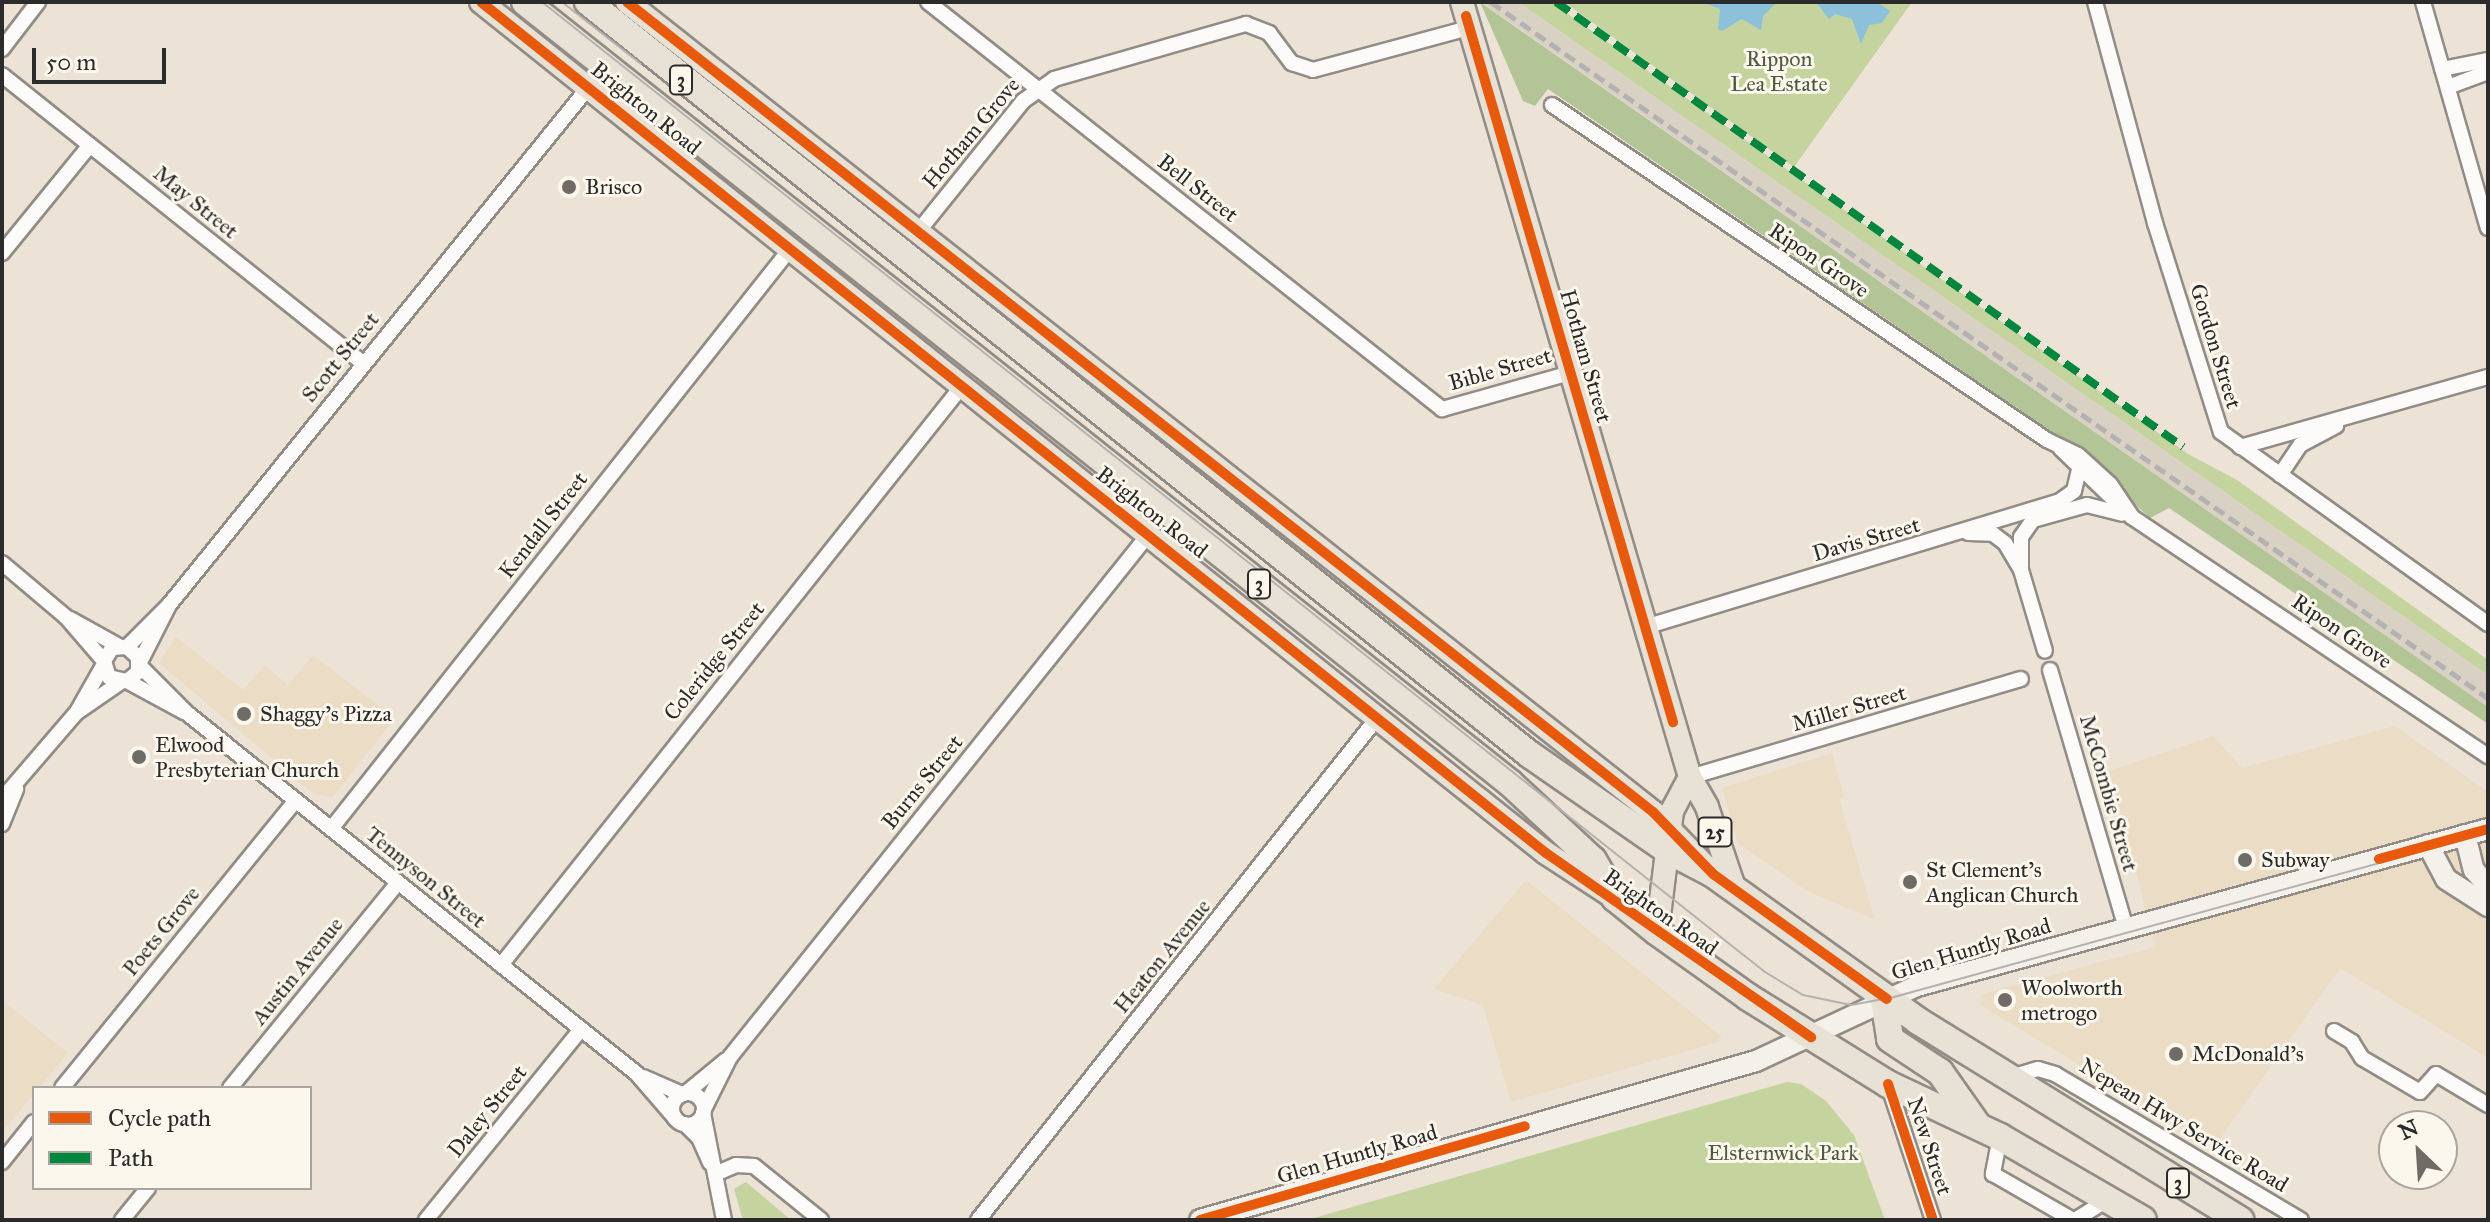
<!DOCTYPE html>
<style>
body{margin:0}
#map{position:relative;width:2490px;height:1222px;overflow:hidden;background:#ece2d5;font-family:"IM FELL Great Primer",serif}
div>[style]{position:absolute}
[style*='--x']{left:calc(var(--x)*1px);top:calc(var(--y)*1px);width:calc(var(--w)*1px);rotate:calc(var(--a)*1deg)}
.built>*{inset:0;background:#ebdcc6}
.industrial>*{inset:0;background:#dad1c5}
.green>*{inset:0;background:#c5d49f}
.forest>*{inset:0;background:#b3c597}
.water>*{inset:0;background:#8cc0db}
.roads{filter:drop-shadow(2px 0 #918c86) drop-shadow(-2px 0 #918c86) drop-shadow(0 2px #918c86) drop-shadow(0 -2px #918c86)}
.street>*{height:14px;margin:-7px;padding:0 7px;transform-origin:7px;border-radius:7px;background:#fcfbf9}
.street>.ring{margin:-7px;padding:0;box-sizing:content-box;background:none;border:14px solid #fcfbf9;border-radius:50%}
.secondary>*{height:20px;margin:-10px;padding:0 10px;transform-origin:10px;border-radius:10px;background:#f4f0ea}
.primary>*{height:22px;margin:-11px;padding:0 11px;transform-origin:11px;border-radius:11px;background:#e8e1d5}
.highway>*{height:26px;margin:-13px;padding:0 13px;transform-origin:13px;border-radius:13px;background:#e8e1d5}
.tram>*{height:2px;margin:-1px;padding:0 1px;transform-origin:1px;border-radius:1px;background:#b4b2b0}
.rail>*{height:5px;margin-top:-2.5px;transform-origin:0;background:repeating-linear-gradient(90deg,#b4b2b0 0 12px,transparent 0 18px)}
.quiet>*{height:8px;margin-top:-4px;transform-origin:0;background:repeating-linear-gradient(90deg,#00873e 0 16px,transparent 0 24px)}
.cycleway>*{height:10px;margin:-5px;padding:0 5px;transform-origin:5px;border-radius:5px;background:#e8590c}
.dots>*{width:22px;height:22px;translate:-50% -50%;box-sizing:border-box;border:4px solid #fbf7ec;border-radius:50%}
span{translate:-50% -50%;white-space:nowrap;text-align:center;line-height:1.15;-webkit-text-stroke:6px #fbf7ec;paint-order:stroke}
.shield-label span{padding:2px 6px;background:#fbf7ec;border:2px solid;border-radius:6px;-webkit-text-stroke-width:0}
.shield-label{font-size:20px;color:#2b2b2b;font-weight:700}
.park-label{font-size:22px;color:#505a41}
.street-label{font-size:22px;color:#2b2b2b}
.poi-label{font-size:22px;color:#2b2b2b}
.left{translate:0 -50%;text-align:left}
.frame{position:absolute;inset:0;border:4px solid #2b2b2b;pointer-events:none}
.legend{position:absolute;left:32px;top:1086px;width:280px;height:104px;box-sizing:border-box;background:#fbf7ec;border:2px solid #a8a59f;margin:0;padding:10px 14px;list-style:none;font-size:24px;color:#2b2b2b}
.legend li{display:flex;align-items:center;gap:16px;height:40px}
.legend b{width:40px;border:2px solid #a8a59f}
.north{position:absolute;left:2378px;top:1110px;width:80px;height:80px;box-sizing:border-box;background:#fbf7ec;border:2px solid #a8a59f;border-radius:50%;rotate:335deg;font-size:22px;font-weight:700;line-height:32px;text-align:center;color:#2b2b2b}
.north::after{content:'';display:block;margin:auto;width:28px;height:36px;background:#6f6b66;clip-path:polygon(50% 0,100% 100%,50% 72%,0 100%)}
.scale{position:absolute;left:32px;top:48px;width:134px;height:36px;box-sizing:border-box;border:4px solid #2b2b2b;border-top:0;padding-left:10px;font-size:24px;line-height:28px;white-space:nowrap;color:#2b2b2b;-webkit-text-stroke:6px #fbf7ec;paint-order:stroke}
</style>
<div id="map">
<div class="built">
<i style="clip-path:polygon(176px 637px,243px 690px,265px 665px,288px 685px,313px 655px,395px 718px,333px 797px,314px 794px,159px 663px)"></i>
<i style="clip-path:polygon(2395px 726px,2488px 792px,2488px 1058px,2340px 968px,2215px 1146px,1980px 1005px,1982px 994px,2156px 947px,2109px 771px,2213px 736px,2242px 768px)"></i>
<i style="clip-path:polygon(1832px 753px,1844px 796px,1839px 798px,1875px 920px,1807px 891px,1738px 843px,1722px 788px)"></i>
<i style="clip-path:polygon(1526px 880px,1721px 1036px,1719px 1042px,1511px 1102px,1483px 1005px,1434px 989px)"></i>
<i style="clip-path:polygon(2px 1000px,68px 1053px,2px 1132px)"></i>
</div>
<div class="industrial">
<i style="clip-path:polygon(1481px 2px,1518px 2px,2488px 675px,2488px 707px)"></i>
</div>
<div class="green">
<i style="clip-path:polygon(1518px 2px,1551px 2px,2188px 454px,2237px 480px,2488px 660px,2488px 675px)"></i>
<i style="clip-path:polygon(1564px 2px,1912px 2px,1794px 167px)"></i>
<i style="clip-path:polygon(1787px 1082px,1801px 1084px,1826px 1101px,1854px 1135px,1885px 1220px,1307px 1220px)"></i>
<i style="clip-path:polygon(746px 1182px,791px 1220px,743px 1220px,734px 1189px)"></i>
</div>
<div class="forest">
<i style="clip-path:polygon(1480px 2px,2488px 707px,2488px 724px,2169px 508px,2150px 518px,2064px 440px,1548px 89px,1535px 106px,1523px 101px)"></i>
</div>
<div class="water">
<i style="clip-path:polygon(1702px 2px,1777px 2px,1763px 16px,1761px 30px,1742px 19px,1722px 31px,1718px 29px,1720px 9px)"></i>
<i style="clip-path:polygon(1816px 2px,1877px 2px,1890px 11px,1882px 23px,1869px 25px,1861px 44px,1852px 19px,1835px 14px,1829px 19px)"></i>
</div>
<div class="roads">
<div class="street">
<i style="--x:928;--y:2;--w:656;--a:38.37"></i>
<i style="--x:1442;--y:409;--w:133;--a:-15.7"></i>
<i style="--x:2095;--y:2;--w:229;--a:74.8"></i>
<i style="--x:2155;--y:223;--w:219;--a:72.5"></i>
<i style="--x:2221;--y:432;--w:329;--a:35.7"></i>
<i style="--x:2423;--y:2;--w:235;--a:74"></i>
<i style="--x:2;--y:49;--w:59;--a:-52.5"></i>
<i style="--x:2442;--y:69;--w:47;--a:-11.1"></i>
<i style="--x:2;--y:75;--w:462;--a:38.6"></i>
<i style="--x:2448;--y:87;--w:43;--a:-20.6"></i>
<i style="--x:1552;--y:105;--w:598;--a:34.09"></i>
<i style="--x:2047;--y:440;--w:34;--a:26"></i>
<i style="--x:2078;--y:455;--w:43;--a:42.2"></i>
<i style="--x:2110;--y:484;--w:40;--a:56"></i>
<i style="--x:917;--y:233;--w:169;--a:-51.2"></i>
<i style="--x:1023;--y:101;--w:38;--a:-35"></i>
<i style="--x:1054;--y:79;--w:200;--a:-16"></i>
<i style="--x:1246;--y:24;--w:25;--a:21"></i>
<i style="--x:1269;--y:33;--w:38;--a:53"></i>
<i style="--x:1292;--y:63;--w:22;--a:18"></i>
<i style="--x:1313;--y:70;--w:162;--a:-15.1"></i>
<i style="--x:2;--y:253;--w:139;--a:-50.8"></i>
<i style="--x:2240;--y:447;--w:258;--a:-15.8"></i>
<i style="--x:2061;--y:449;--w:98;--a:43.8"></i>
<i style="--x:2132;--y:517;--w:429;--a:33.9"></i>
<i style="--x:2280;--y:475;--w:36;--a:-56"></i>
<i style="--x:2300;--y:445;--w:41;--a:-27.8"></i>
<i style="--x:1968;--y:533;--w:25;--a:2"></i>
<i style="--x:1993;--y:534;--w:15;--a:37"></i>
<i style="--x:2005;--y:543;--w:31;--a:59"></i>
<i style="--x:2021;--y:570;--w:84;--a:73.5"></i>
<i style="--x:2;--y:563;--w:84;--a:40.2"></i>
<i style="--x:66;--y:617;--w:58;--a:49.2"></i>
<i style="--x:2021;--y:566;--w:29;--a:-90"></i>
<i style="--x:2021;--y:537;--w:21;--a:-55"></i>
<i style="--x:2033;--y:520;--w:56;--a:-15.5"></i>
<i style="--x:2087;--y:505;--w:36;--a:14"></i>
<i style="--x:70;--y:619;--w:56;--a:28.9"></i>
<i style="--x:1645;--y:627;--w:434;--a:-16.9"></i>
<i style="--x:2060;--y:501;--w:17;--a:-36"></i>
<i style="--x:2074;--y:491;--w:23;--a:-77"></i>
<i style="--x:127;--y:647;--w:59;--a:-45"></i>
<i style="--x:140;--y:662;--w:64;--a:-63"></i>
<i style="--x:169;--y:605;--w:665;--a:-50.98"></i>
<i style="--x:140;--y:666;--w:68;--a:45"></i>
<i style="--x:188;--y:714;--w:574;--a:38.71"></i>
<i style="--x:636;--y:1073;--w:60;--a:49.1"></i>
<i style="--x:2050;--y:670;--w:270;--a:73.6"></i>
<i style="--x:127;--y:681;--w:14;--a:-39"></i>
<i style="--x:138;--y:672;--w:15;--a:-90"></i>
<i style="--x:138;--y:657;--w:15;--a:-138"></i>
<i style="--x:127;--y:647;--w:15;--a:176"></i>
<i style="--x:112;--y:648;--w:15;--a:122"></i>
<i style="--x:104;--y:661;--w:17;--a:73"></i>
<i style="--x:109;--y:677;--w:18;--a:13"></i>
<i style="--x:127;--y:681;--w:65;--a:28.5"></i>
<i style="--x:78;--y:710;--w:53;--a:-60.5"></i>
<i style="--x:1690;--y:777;--w:345;--a:-16.5"></i>
<i style="--x:2;--y:799;--w:113;--a:-49.3"></i>
<i style="--x:76;--y:713;--w:55;--a:-34.6"></i>
<i style="--x:2;--y:824;--w:38;--a:-68"></i>
<i style="--x:331;--y:829;--w:740;--a:-51.64"></i>
<i style="--x:501;--y:965;--w:740;--a:-51.47"></i>
<i style="--x:2334;--y:1031;--w:21;--a:31"></i>
<i style="--x:2352;--y:1042;--w:19;--a:58"></i>
<i style="--x:2362;--y:1058;--w:67;--a:30.4"></i>
<i style="--x:2420;--y:1092;--w:24;--a:-48"></i>
<i style="--x:2436;--y:1074;--w:61;--a:30.8"></i>
<i style="--x:643;--y:1077;--w:43;--a:23.6"></i>
<i style="--x:2008;--y:1078;--w:31;--a:-17"></i>
<i style="--x:2038;--y:1069;--w:18;--a:16"></i>
<i style="--x:2055;--y:1074;--w:286;--a:30.7"></i>
<i style="--x:1888;--y:1084;--w:143;--a:71.7"></i>
<i style="--x:62;--y:1088;--w:370;--a:-50.9"></i>
<i style="--x:230;--y:1088;--w:265;--a:-50.7"></i>
<i style="--x:686;--y:1093;--w:52;--a:-39.5"></i>
<i class="ring" style="left:672px;top:1093px;width:18px;height:18px"></i>
<i style="--x:704;--y:1109;--w:58;--a:-63.4"></i>
<i style="--x:730;--y:1057;--w:669;--a:-51.31"></i>
<i style="--x:703;--y:1113;--w:109;--a:78.9"></i>
<i style="--x:685;--y:1124;--w:20;--a:45"></i>
<i style="--x:699;--y:1138;--w:27;--a:66"></i>
<i style="--x:2000;--y:1137;--w:38;--a:101"></i>
<i style="--x:1993;--y:1174;--w:92;--a:29.9"></i>
<i style="--x:2;--y:1162;--w:51;--a:-51.3"></i>
<i style="--x:715;--y:1174;--w:23;--a:-23"></i>
<i style="--x:736;--y:1165;--w:18;--a:3"></i>
<i style="--x:754;--y:1166;--w:86;--a:38.9"></i>
<i style="--x:122;--y:1220;--w:41;--a:-50.9"></i>
<i style="--x:426;--y:1220;--w:246;--a:-50.9"></i>
<i style="--x:978;--y:1220;--w:643;--a:-51.51"></i>
<i style="--x:2075;--y:1220;--w:38;--a:-32"></i>
</div>
<div class="secondary">
<i style="--x:2465;--y:835;--w:36;--a:76"></i>
<i style="--x:2474;--y:870;--w:21;--a:49"></i>
<i style="--x:2428;--y:845;--w:38;--a:62"></i>
<i style="--x:2446;--y:879;--w:50;--a:32.7"></i>
<i style="--x:1200;--y:1220;--w:578;--a:-15.96"></i>
<i style="--x:1756;--y:1061;--w:178;--a:-25"></i>
<i style="--x:1917;--y:986;--w:592;--a:-15.37"></i>
</div>
<div class="primary">
<i style="--x:481;--y:2;--w:1363;--a:38.63"></i>
<i style="--x:1546;--y:853;--w:82;--a:33.1"></i>
<i style="--x:627;--y:2;--w:1307;--a:38.29"></i>
<i style="--x:1653;--y:812;--w:79;--a:46"></i>
<i style="--x:1462;--y:2;--w:808;--a:73.61"></i>
<i style="--x:1690;--y:777;--w:34;--a:60"></i>
<i style="--x:1707;--y:807;--w:88;--a:71.4"></i>
<i style="--x:1657;--y:932;--w:122;--a:-82.9"></i>
<i style="--x:1672;--y:811;--w:38;--a:-62"></i>
</div>
<div class="highway">
<i style="--x:525;--y:2;--w:1257;--a:38.41"></i>
<i style="--x:1510;--y:783;--w:113;--a:42.9"></i>
<i style="--x:1593;--y:860;--w:44;--a:59.9"></i>
<i style="--x:1615;--y:898;--w:54;--a:39"></i>
<i style="--x:1657;--y:932;--w:112;--a:35.5"></i>
<i style="--x:1748;--y:997;--w:165;--a:31.9"></i>
<i style="--x:1888;--y:1084;--w:124;--a:25.3"></i>
<i style="--x:2000;--y:1137;--w:165;--a:30.1"></i>
<i style="--x:588;--y:2;--w:1205;--a:38.63"></i>
<i style="--x:1529;--y:754;--w:168;--a:34.8"></i>
<i style="--x:1667;--y:850;--w:52;--a:27.6"></i>
<i style="--x:1713;--y:874;--w:252;--a:35.6"></i>
<i style="--x:1918;--y:1021;--w:379;--a:31.7"></i>
<i style="--x:1884;--y:1000;--w:39;--a:81"></i>
<i style="--x:1890;--y:1039;--w:60;--a:33.4"></i>
<i style="--x:1940;--y:1072;--w:62;--a:54.8"></i>
</div>
</div>
<div class="tram">
<i style="--x:542;--y:2;--w:1561;--a:38.42"></i>
<i style="--x:1765;--y:972;--w:44;--a:31.2"></i>
<i style="--x:1803;--y:995;--w:49;--a:11.8"></i>
<i style="--x:1851;--y:1005;--w:44;--a:-10.5"></i>
<i style="--x:1894;--y:997;--w:616;--a:-15.43"></i>
<i style="--x:562;--y:2;--w:100;--a:38.1"></i>
</div>
<div class="rail">
<i style="--x:1491;--y:2;--w:1216;--a:34.92"></i>
</div>
<div class="quiet">
<i style="--x:1556;--y:2;--w:769;--a:35.36"></i>
</div>
<div class="cycleway">
<i style="--x:481;--y:2;--w:1363;--a:38.63"></i>
<i style="--x:1546;--y:853;--w:323;--a:34.8"></i>
<i style="--x:627;--y:2;--w:1307;--a:38.29"></i>
<i style="--x:1653;--y:812;--w:86;--a:45.9"></i>
<i style="--x:1713;--y:874;--w:214;--a:35.7"></i>
<i style="--x:1466;--y:16;--w:736;--a:73.66"></i>
<i style="--x:2379;--y:859;--w:113;--a:-15.4"></i>
<i style="--x:1888;--y:1084;--w:143;--a:71.7"></i>
<i style="--x:1200;--y:1220;--w:338;--a:-16.1"></i>
</div>
<div class="dots">
<i style="left:569px;top:187px;background:#6f6b66"></i>
<i style="left:244px;top:714px;background:#6f6b66"></i>
<i style="left:139px;top:757px;background:#6f6b66"></i>
<i style="left:2245px;top:860px;background:#6f6b66"></i>
<i style="left:1910px;top:882px;background:#6f6b66"></i>
<i style="left:2005px;top:1000px;background:#6f6b66"></i>
<i style="left:2176px;top:1054px;background:#6f6b66"></i>
</div>
<div class="shield-label">
<span style="left:681px;top:80px">3</span>
<span style="left:1259px;top:584px">3</span>
<span style="left:1715px;top:832px">25</span>
<span style="left:2178px;top:1183px">3</span>
</div>
<div class="park-label">
<span style="left:1779px;top:71px">Rippon<br>Lea Estate</span>
<span style="left:1783px;top:1153px">Elsternwick Park</span>
</div>
<div class="street-label">
<span style="left:646px;top:108px;rotate:39deg">Brighton Road</span>
<span style="left:971px;top:133px;rotate:-50deg">Hotham Grove</span>
<span style="left:1198px;top:188px;rotate:38deg">Bell Street</span>
<span style="left:196px;top:202px;rotate:39deg">May Street</span>
<span style="left:1819px;top:260px;rotate:34deg">Ripon Grove</span>
<span style="left:2216px;top:346px;rotate:73deg">Gordon Street</span>
<span style="left:1586px;top:356px;rotate:74deg">Hotham Street</span>
<span style="left:340px;top:357px;rotate:-51deg">Scott Street</span>
<span style="left:1500px;top:369px;rotate:-16deg">Bible Street</span>
<span style="left:1152px;top:512px;rotate:38deg">Brighton Road</span>
<span style="left:543px;top:525px;rotate:-52deg">Kendall Street</span>
<span style="left:1866px;top:539px;rotate:-16deg">Davis Street</span>
<span style="left:2342px;top:631px;rotate:34deg">Ripon Grove</span>
<span style="left:714px;top:661px;rotate:-51deg">Coleridge Street</span>
<span style="left:1849px;top:708px;rotate:-16deg">Miller Street</span>
<span style="left:922px;top:782px;rotate:-51deg">Burns Street</span>
<span style="left:2109px;top:793px;rotate:74deg">McCombie Street</span>
<span style="left:426px;top:877px;rotate:39deg">Tennyson Street</span>
<span style="left:1661px;top:912px;rotate:35deg">Brighton Road</span>
<span style="left:161px;top:931px;rotate:-51deg">Poets Grove</span>
<span style="left:1971px;top:949px;rotate:-17deg">Glen Huntly Road</span>
<span style="left:1162px;top:956px;rotate:-51deg">Heaton Avenue</span>
<span style="left:297px;top:971px;rotate:-51deg">Austin Avenue</span>
<span style="left:487px;top:1111px;rotate:-51deg">Daley Street</span>
<span style="left:2184px;top:1125px;rotate:31deg">Nepean Hwy Service Road</span>
<span style="left:1930px;top:1146px;rotate:72deg">New Street</span>
<span style="left:1357px;top:1154px;rotate:-16deg">Glen Huntly Road</span>
</div>
<div class="poi-label">
<span class="left" style="left:585px;top:187px">Brisco</span>
<span class="left" style="left:260px;top:714px">Shaggy's Pizza</span>
<span class="left" style="left:155px;top:757px">Elwood<br>Presbyterian Church</span>
<span class="left" style="left:2261px;top:860px">Subway</span>
<span class="left" style="left:1926px;top:882px">St Clement's<br>Anglican Church</span>
<span class="left" style="left:2021px;top:1000px">Woolworth<br>metrogo</span>
<span class="left" style="left:2192px;top:1054px">McDonald's</span>
</div>
<div class="frame"></div>
<ul class="legend">
<li><b style="height:10px;background:#e8590c"></b>Cycle path</li>
<li><b style="height:10px;background:#00873e"></b>Path</li>
</ul>
<div class="north">N</div>
<div class="scale">50 m</div>
</div>
